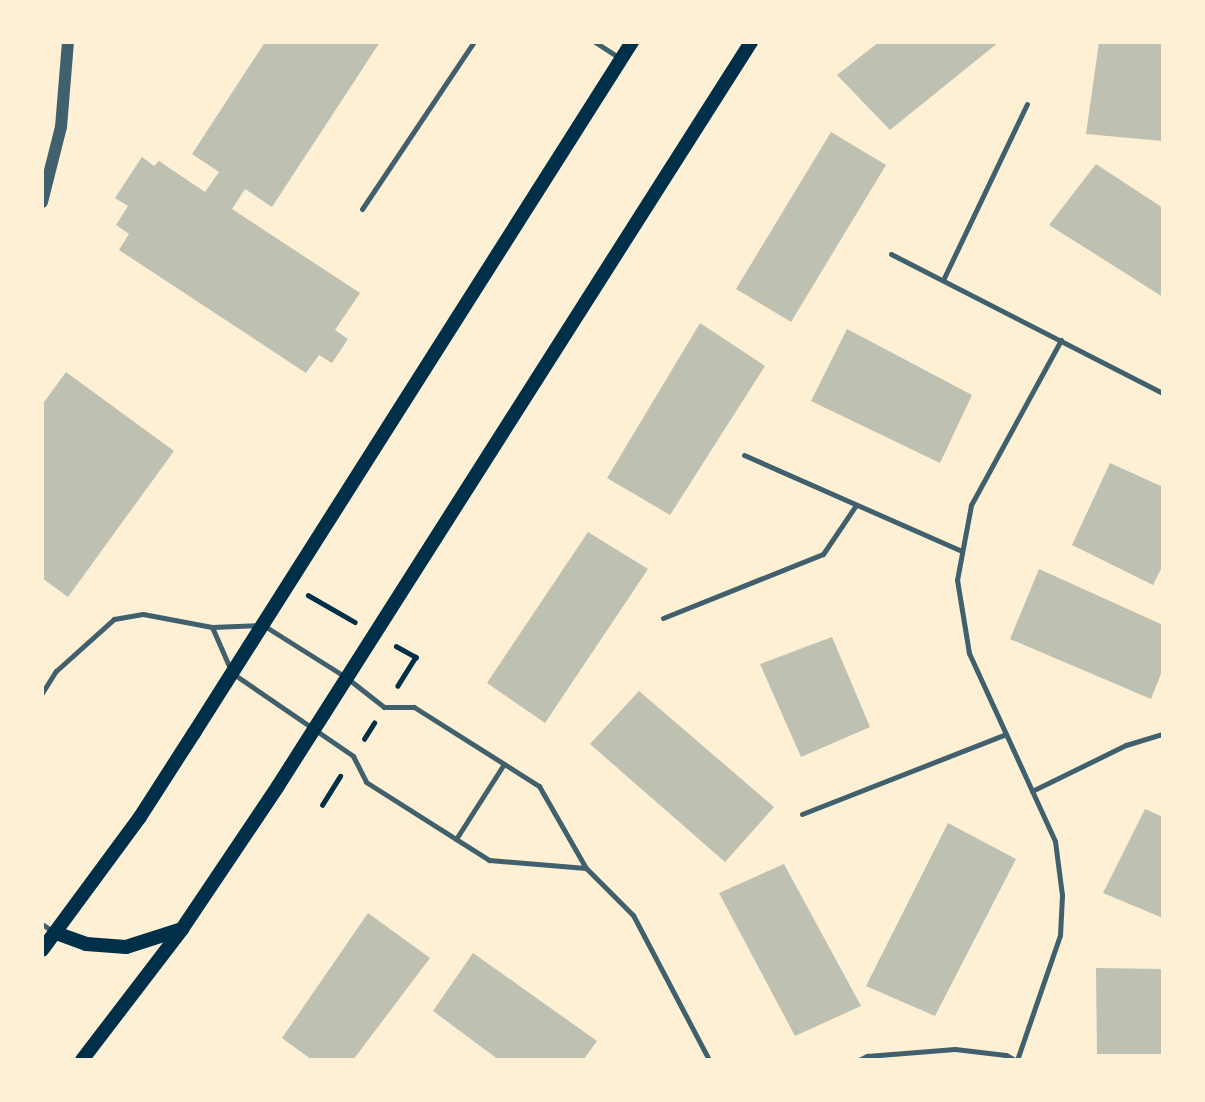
<!DOCTYPE html>
<style>
body{margin:0}
#map{position:relative;width:1205px;height:1102px;overflow:hidden;background:#fdf0d5;font-family:"Noto Sans",sans-serif}
div>[style]{position:absolute}
[style*='--x']{left:calc(var(--x)*1px);top:calc(var(--y)*1px);width:calc(var(--w)*1px);rotate:calc(var(--a)*1deg)}
.building>*{inset:0;background:#bec0b2}
.path>*{height:4.5px;margin:-2.25px;padding:0 2.25px;transform-origin:2.25px;border-radius:2.25px;background:#003049}
.service>*{height:5px;margin:-2.5px;padding:0 2.5px;transform-origin:2.5px;border-radius:2.5px;background:#3f606c}
.tertiary>*{height:12px;margin:-6px;padding:0 6px;transform-origin:6px;border-radius:6px;background:#3f606c}
.secondary>*{height:14px;margin:-7px;padding:0 7px;transform-origin:7px;border-radius:7px;background:#003049}
span{translate:-50% -50%;white-space:nowrap;text-align:center;line-height:1.15;-webkit-text-stroke:5px #fdf0d5;paint-order:stroke}
.frame{position:absolute;inset:0;border:44px solid #fdf0d5;pointer-events:none}
</style>
<div id="map">
<div class="building">
<i style="clip-path:polygon(265px 42px,380px 42px,272px 207px,245px 189px,232px 209px,360px 293px,335px 330px,348px 339px,332px 363px,319px 355px,306px 373px,119px 250px,129px 234px,116px 225px,128px 206px,115px 198px,142px 157px,154px 166px,159px 161px,205px 192px,219px 172px,192px 154px)"></i>
<i style="clip-path:polygon(879px 42px,999px 42px,890px 130px,837px 75px)"></i>
<i style="clip-path:polygon(1099px 42px,1163px 42px,1163px 141px,1086px 134px)"></i>
<i style="clip-path:polygon(831px 132px,886px 165px,791px 322px,736px 289px)"></i>
<i style="clip-path:polygon(1096px 164px,1163px 208px,1163px 297px,1049px 225px)"></i>
<i style="clip-path:polygon(700px 323px,765px 366px,670px 515px,607px 478px)"></i>
<i style="clip-path:polygon(847px 329px,972px 395px,940px 463px,811px 401px)"></i>
<i style="clip-path:polygon(66px 372px,174px 451px,68px 597px,42px 578px,42px 405px)"></i>
<i style="clip-path:polygon(1110px 463px,1163px 487px,1163px 565px,1153px 585px,1072px 545px)"></i>
<i style="clip-path:polygon(588px 532px,648px 569px,545px 723px,487px 683px)"></i>
<i style="clip-path:polygon(1039px 569px,1163px 625px,1163px 669px,1151px 699px,1010px 639px)"></i>
<i style="clip-path:polygon(832px 637px,870px 727px,801px 757px,760px 664px)"></i>
<i style="clip-path:polygon(639px 691px,774px 807px,725px 862px,590px 744px)"></i>
<i style="clip-path:polygon(1145px 809px,1163px 817px,1163px 918px,1103px 893px)"></i>
<i style="clip-path:polygon(948px 823px,1016px 859px,935px 1016px,866px 986px)"></i>
<i style="clip-path:polygon(784px 864px,861px 1006px,795px 1036px,719px 893px)"></i>
<i style="clip-path:polygon(368px 913px,430px 958px,353px 1060px,312px 1060px,282px 1038px)"></i>
<i style="clip-path:polygon(473px 953px,597px 1041px,583px 1060px,499px 1060px,433px 1011px)"></i>
<i style="clip-path:polygon(1096px 968px,1163px 969px,1163px 1054px,1097px 1054px)"></i>
</div>
<div class="path">
<i style="--x:308;--y:595;--w:54;--a:29.9"></i>
<i style="--x:396;--y:646;--w:23;--a:29"></i>
<i style="--x:416;--y:657;--w:34;--a:122"></i>
<i style="--x:364;--y:739;--w:19;--a:-58"></i>
<i style="--x:322;--y:805;--w:34;--a:-58"></i>
</div>
<div class="service">
<i style="--x:595;--y:42;--w:31;--a:33"></i>
<i style="--x:362;--y:209;--w:201;--a:-56.2"></i>
<i style="--x:891;--y:254;--w:305;--a:27.1"></i>
<i style="--x:943;--y:280;--w:195;--a:-64.5"></i>
<i style="--x:744;--y:455;--w:238;--a:23.8"></i>
<i style="--x:663;--y:618;--w:172;--a:-21.8"></i>
<i style="--x:823;--y:554;--w:59;--a:-56"></i>
<i style="--x:212;--y:627;--w:50;--a:66.5"></i>
<i style="--x:232;--y:673;--w:147;--a:34.4"></i>
<i style="--x:353;--y:756;--w:29;--a:63"></i>
<i style="--x:366;--y:782;--w:146;--a:32.4"></i>
<i style="--x:489;--y:860;--w:97;--a:4.7"></i>
<i style="--x:42;--y:693;--w:26;--a:-58"></i>
<i style="--x:56;--y:671;--w:78;--a:-41.9"></i>
<i style="--x:114;--y:619;--w:29;--a:-10"></i>
<i style="--x:143;--y:614;--w:70;--a:10.7"></i>
<i style="--x:212;--y:627;--w:51;--a:-2.2"></i>
<i style="--x:263;--y:625;--w:99;--a:32.2"></i>
<i style="--x:347;--y:678;--w:47;--a:38.1"></i>
<i style="--x:384;--y:707;--w:30;--a:0"></i>
<i style="--x:414;--y:707;--w:148;--a:32.3"></i>
<i style="--x:539;--y:786;--w:95;--a:60.2"></i>
<i style="--x:586;--y:868;--w:66;--a:45"></i>
<i style="--x:633;--y:915;--w:164;--a:62.3"></i>
<i style="--x:1032;--y:791;--w:105;--a:-26.1"></i>
<i style="--x:1126;--y:745;--w:39;--a:-17"></i>
<i style="--x:802;--y:814;--w:219;--a:-21.4"></i>
<i style="--x:456;--y:839;--w:89;--a:-57.4"></i>
<i style="--x:42;--y:924;--w:14;--a:34"></i>
<i style="--x:859;--y:1060;--w:9;--a:-27"></i>
<i style="--x:867;--y:1056;--w:88;--a:-4.5"></i>
<i style="--x:955;--y:1049;--w:51;--a:6.7"></i>
<i style="--x:1006;--y:1055;--w:10;--a:29"></i>
<i style="--x:1017;--y:1060;--w:132;--a:-71"></i>
<i style="--x:1060;--y:935;--w:40;--a:-87.1"></i>
<i style="--x:1062;--y:895;--w:54;--a:-97.4"></i>
<i style="--x:1055;--y:841;--w:207;--a:-114.6"></i>
<i style="--x:969;--y:653;--w:74;--a:-99.3"></i>
<i style="--x:957;--y:580;--w:76;--a:-79.4"></i>
<i style="--x:971;--y:505;--w:188;--a:-61.4"></i>
</div>
<div class="tertiary">
<i style="--x:42;--y:202;--w:77;--a:-75.8"></i>
<i style="--x:61;--y:127;--w:85;--a:-85.3"></i>
</div>
<div class="secondary">
<i style="--x:56;--y:933;--w:32;--a:20"></i>
<i style="--x:86;--y:944;--w:40;--a:4.3"></i>
<i style="--x:126;--y:947;--w:59;--a:-17.8"></i>
<i style="--x:42;--y:950;--w:165;--a:-53.6"></i>
<i style="--x:140;--y:817;--w:100;--a:-57.3"></i>
<i style="--x:194;--y:733;--w:818;--a:-57.63"></i>
<i style="--x:82;--y:1060;--w:165;--a:-52.6"></i>
<i style="--x:182;--y:929;--w:172;--a:-56.1"></i>
<i style="--x:278;--y:786;--w:882;--a:-57.55"></i>
</div>
<div class="frame"></div>
</div>
